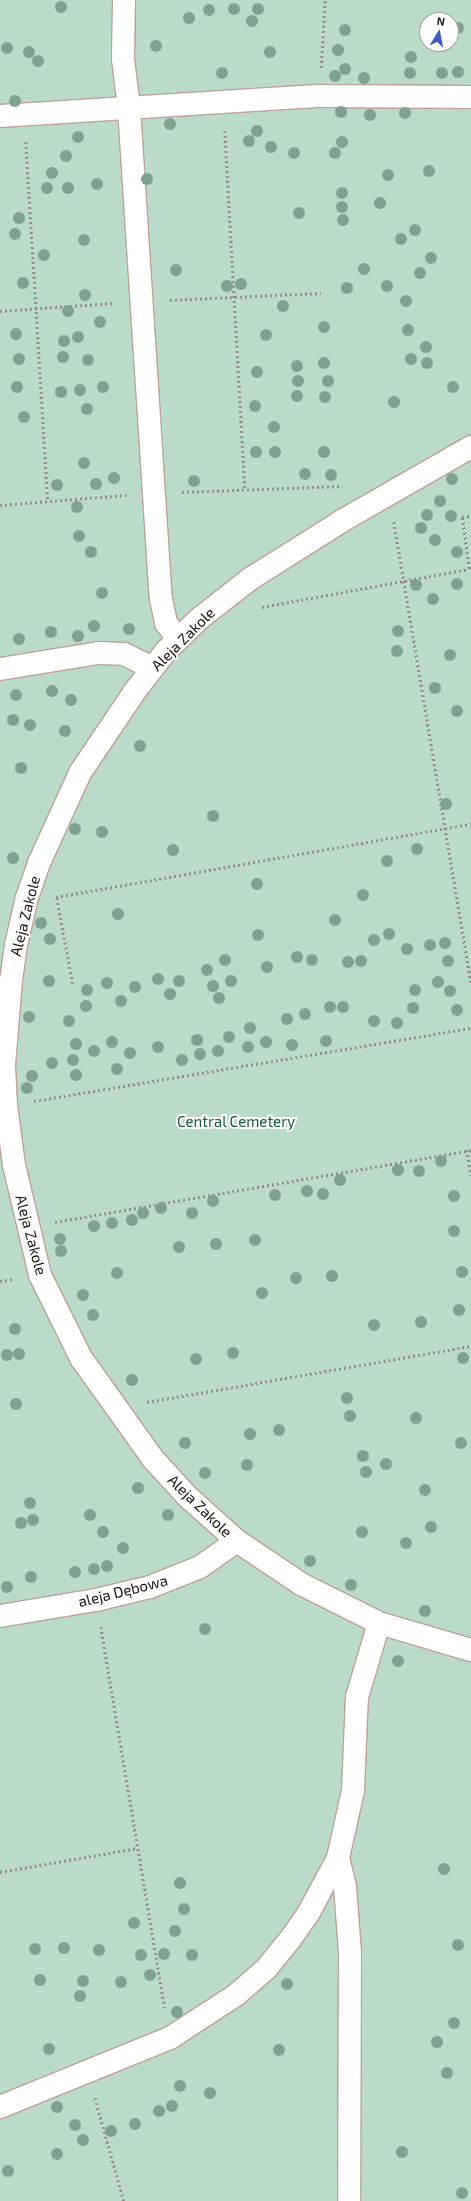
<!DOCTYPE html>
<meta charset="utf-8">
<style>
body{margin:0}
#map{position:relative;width:471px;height:2201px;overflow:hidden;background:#fff8f5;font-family:"Exo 2",sans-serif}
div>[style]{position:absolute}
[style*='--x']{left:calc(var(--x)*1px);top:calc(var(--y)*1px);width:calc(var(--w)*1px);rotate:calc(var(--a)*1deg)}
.green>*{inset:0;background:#badbc8}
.path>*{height:2.5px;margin-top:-1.25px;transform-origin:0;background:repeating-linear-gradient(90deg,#958c89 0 2px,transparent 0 5px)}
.roads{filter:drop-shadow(1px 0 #bd9f93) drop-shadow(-1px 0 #bd9f93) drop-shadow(0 1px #bd9f93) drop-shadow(0 -1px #bd9f93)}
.minor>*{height:22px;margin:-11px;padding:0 11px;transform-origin:11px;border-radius:11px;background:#fff}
.trees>*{width:12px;height:12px;margin:-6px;border-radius:50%;background:#7fa190}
span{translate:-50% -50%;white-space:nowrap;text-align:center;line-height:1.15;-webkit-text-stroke:4px #fff;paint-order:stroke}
.street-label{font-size:15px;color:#1d120e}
.park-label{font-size:15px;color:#175a3d}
.north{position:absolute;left:419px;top:12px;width:40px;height:40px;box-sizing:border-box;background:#fff;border:1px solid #a5a09f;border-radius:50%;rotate:10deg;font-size:11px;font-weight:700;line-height:16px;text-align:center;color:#1d120e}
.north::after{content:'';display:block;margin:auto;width:14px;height:18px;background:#3d57c9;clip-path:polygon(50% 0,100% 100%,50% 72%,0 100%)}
</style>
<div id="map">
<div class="green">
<i style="clip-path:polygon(evenodd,0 0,471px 0,471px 2201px,0 2201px,0 0,427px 20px,451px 20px,451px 44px,427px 44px,427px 20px)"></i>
</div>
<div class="path">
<i style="--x:321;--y:68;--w:68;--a:-86.6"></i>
<i style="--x:225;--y:131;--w:359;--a:86.8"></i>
<i style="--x:26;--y:142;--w:360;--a:86.5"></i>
<i style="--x:170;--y:300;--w:151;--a:-2.7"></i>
<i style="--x:0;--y:311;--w:113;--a:-4"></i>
<i style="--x:182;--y:492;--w:158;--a:-2.2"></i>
<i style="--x:0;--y:505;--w:127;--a:-4.5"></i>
<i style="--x:394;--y:522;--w:467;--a:80.5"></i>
<i style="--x:262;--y:607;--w:210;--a:-10.4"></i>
<i style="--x:469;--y:569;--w:52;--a:-97.7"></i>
<i style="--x:462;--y:517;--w:9;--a:-6"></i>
<i style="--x:56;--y:897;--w:421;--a:-10"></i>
<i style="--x:57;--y:898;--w:87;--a:79.5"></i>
<i style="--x:34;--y:1101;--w:443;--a:-9.5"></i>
<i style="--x:467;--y:1150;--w:26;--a:81"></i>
<i style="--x:55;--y:1222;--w:422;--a:-9.8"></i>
<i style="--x:0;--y:1281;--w:12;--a:-9"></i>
<i style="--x:147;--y:1402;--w:329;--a:-9.8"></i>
<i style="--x:101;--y:1627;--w:386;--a:80.5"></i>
<i style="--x:0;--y:1872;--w:140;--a:-9.9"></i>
<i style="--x:95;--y:2098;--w:107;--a:74.3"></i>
</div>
<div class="roads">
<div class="minor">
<i style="--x:124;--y:0;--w:59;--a:91"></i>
<i style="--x:123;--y:59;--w:49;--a:83"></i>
<i style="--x:129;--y:108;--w:492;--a:86.3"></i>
<i style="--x:161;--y:599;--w:25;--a:78"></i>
<i style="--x:166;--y:623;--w:20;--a:53"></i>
<i style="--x:0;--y:116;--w:321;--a:-3.6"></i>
<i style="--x:320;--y:96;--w:151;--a:0.4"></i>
<i style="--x:471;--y:447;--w:149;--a:150.2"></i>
<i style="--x:342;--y:521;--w:109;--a:147.8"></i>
<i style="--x:250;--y:579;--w:65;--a:141.9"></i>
<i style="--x:199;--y:619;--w:46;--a:135.9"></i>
<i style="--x:166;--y:651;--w:51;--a:127.8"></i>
<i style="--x:135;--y:691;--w:99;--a:123.9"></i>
<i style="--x:80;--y:773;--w:99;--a:114.5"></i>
<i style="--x:39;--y:863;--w:36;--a:109"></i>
<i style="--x:27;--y:897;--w:49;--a:102.9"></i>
<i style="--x:16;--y:945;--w:35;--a:98"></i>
<i style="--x:11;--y:980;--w:86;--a:94.7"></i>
<i style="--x:4;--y:1066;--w:39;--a:87"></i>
<i style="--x:6;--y:1105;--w:61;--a:82.4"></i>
<i style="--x:14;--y:1165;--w:113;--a:76.7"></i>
<i style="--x:40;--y:1275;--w:93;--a:63.7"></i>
<i style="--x:81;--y:1358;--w:124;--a:54.5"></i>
<i style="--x:153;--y:1459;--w:52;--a:47.4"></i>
<i style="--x:188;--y:1497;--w:66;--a:41.9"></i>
<i style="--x:237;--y:1541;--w:77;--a:33.9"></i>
<i style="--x:301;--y:1584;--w:87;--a:26.6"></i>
<i style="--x:379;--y:1623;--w:96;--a:16.4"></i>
<i style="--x:0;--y:669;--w:100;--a:-9.2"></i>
<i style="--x:99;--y:653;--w:25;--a:2"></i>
<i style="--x:124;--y:654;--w:32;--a:26"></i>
<i style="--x:0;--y:1616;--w:97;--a:-9.5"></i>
<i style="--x:96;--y:1600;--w:56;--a:-13.5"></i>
<i style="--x:150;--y:1587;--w:54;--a:-21.8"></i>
<i style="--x:200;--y:1567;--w:45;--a:-35.1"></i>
<i style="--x:338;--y:1858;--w:29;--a:76"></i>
<i style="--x:345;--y:1886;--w:66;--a:85.7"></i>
<i style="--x:350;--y:1952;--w:249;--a:90.2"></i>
<i style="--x:0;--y:2107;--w:183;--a:-22.1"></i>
<i style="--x:170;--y:2038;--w:79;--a:-33.1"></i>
<i style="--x:236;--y:1995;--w:40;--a:-41"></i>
<i style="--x:266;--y:1969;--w:36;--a:-51"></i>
<i style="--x:289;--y:1941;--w:33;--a:-55"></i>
<i style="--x:308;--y:1914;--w:64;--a:-61.8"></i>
<i style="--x:338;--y:1858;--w:69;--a:-77.4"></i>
<i style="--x:353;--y:1791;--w:94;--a:-87.6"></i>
<i style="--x:357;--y:1697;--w:77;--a:-73.4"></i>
</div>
</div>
<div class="trees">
<i style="left:61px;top:7px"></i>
<i style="left:234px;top:9px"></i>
<i style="left:258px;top:9px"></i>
<i style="left:209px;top:10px"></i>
<i style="left:189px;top:18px"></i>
<i style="left:252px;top:21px"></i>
<i style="left:458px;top:28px"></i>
<i style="left:345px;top:30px"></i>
<i style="left:156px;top:46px"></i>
<i style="left:7px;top:48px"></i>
<i style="left:338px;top:50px"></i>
<i style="left:29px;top:52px"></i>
<i style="left:270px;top:52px"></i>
<i style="left:411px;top:57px"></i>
<i style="left:38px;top:61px"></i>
<i style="left:345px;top:69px"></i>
<i style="left:458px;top:72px"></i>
<i style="left:222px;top:73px"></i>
<i style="left:410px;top:73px"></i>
<i style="left:442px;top:73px"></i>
<i style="left:335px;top:76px"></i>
<i style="left:364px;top:78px"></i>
<i style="left:15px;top:101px"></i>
<i style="left:341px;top:112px"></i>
<i style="left:405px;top:113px"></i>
<i style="left:370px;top:115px"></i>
<i style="left:170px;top:124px"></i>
<i style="left:257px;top:131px"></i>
<i style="left:78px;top:137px"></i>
<i style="left:249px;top:141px"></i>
<i style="left:342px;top:142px"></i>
<i style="left:271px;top:147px"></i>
<i style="left:294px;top:153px"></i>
<i style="left:335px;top:153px"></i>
<i style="left:66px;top:156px"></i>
<i style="left:429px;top:171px"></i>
<i style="left:52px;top:173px"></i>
<i style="left:388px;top:175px"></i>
<i style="left:147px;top:179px"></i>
<i style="left:97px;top:184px"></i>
<i style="left:47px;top:188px"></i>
<i style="left:68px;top:188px"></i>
<i style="left:342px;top:193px"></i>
<i style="left:380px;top:203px"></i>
<i style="left:342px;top:207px"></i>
<i style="left:299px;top:213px"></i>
<i style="left:19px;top:218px"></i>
<i style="left:343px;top:220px"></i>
<i style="left:415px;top:230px"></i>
<i style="left:15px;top:234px"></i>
<i style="left:401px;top:239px"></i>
<i style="left:84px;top:240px"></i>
<i style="left:44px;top:255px"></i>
<i style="left:431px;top:258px"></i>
<i style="left:364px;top:269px"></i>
<i style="left:176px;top:270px"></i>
<i style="left:420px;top:273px"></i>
<i style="left:23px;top:283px"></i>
<i style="left:241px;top:284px"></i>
<i style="left:227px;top:286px"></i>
<i style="left:387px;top:286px"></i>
<i style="left:347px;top:288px"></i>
<i style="left:85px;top:295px"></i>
<i style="left:406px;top:301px"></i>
<i style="left:283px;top:306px"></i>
<i style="left:68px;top:311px"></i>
<i style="left:100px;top:322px"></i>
<i style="left:324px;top:327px"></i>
<i style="left:408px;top:330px"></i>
<i style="left:16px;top:334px"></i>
<i style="left:266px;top:335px"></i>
<i style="left:78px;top:337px"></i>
<i style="left:64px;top:341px"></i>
<i style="left:426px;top:347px"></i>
<i style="left:63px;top:357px"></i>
<i style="left:19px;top:359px"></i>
<i style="left:411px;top:359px"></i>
<i style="left:88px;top:360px"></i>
<i style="left:324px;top:363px"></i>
<i style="left:427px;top:363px"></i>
<i style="left:297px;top:366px"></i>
<i style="left:257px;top:372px"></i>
<i style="left:298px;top:381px"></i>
<i style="left:328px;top:381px"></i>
<i style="left:17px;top:387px"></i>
<i style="left:103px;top:387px"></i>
<i style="left:453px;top:387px"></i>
<i style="left:80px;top:390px"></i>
<i style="left:61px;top:392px"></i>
<i style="left:297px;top:396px"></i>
<i style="left:325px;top:397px"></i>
<i style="left:394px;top:402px"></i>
<i style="left:255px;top:406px"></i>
<i style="left:87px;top:409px"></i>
<i style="left:24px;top:417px"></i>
<i style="left:274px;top:427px"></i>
<i style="left:256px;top:452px"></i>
<i style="left:275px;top:452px"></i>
<i style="left:324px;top:452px"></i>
<i style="left:84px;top:463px"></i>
<i style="left:305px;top:474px"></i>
<i style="left:331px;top:475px"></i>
<i style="left:114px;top:478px"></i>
<i style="left:452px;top:479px"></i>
<i style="left:194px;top:481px"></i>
<i style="left:96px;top:484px"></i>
<i style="left:57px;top:485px"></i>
<i style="left:440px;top:501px"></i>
<i style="left:77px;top:507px"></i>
<i style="left:427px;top:515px"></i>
<i style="left:451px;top:516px"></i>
<i style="left:421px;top:528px"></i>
<i style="left:79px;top:536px"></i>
<i style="left:435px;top:540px"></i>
<i style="left:91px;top:552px"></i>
<i style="left:457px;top:552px"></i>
<i style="left:457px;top:584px"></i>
<i style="left:416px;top:585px"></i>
<i style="left:102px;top:593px"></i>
<i style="left:433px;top:599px"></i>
<i style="left:94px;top:626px"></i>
<i style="left:129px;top:629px"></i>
<i style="left:398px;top:631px"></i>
<i style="left:51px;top:632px"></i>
<i style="left:78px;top:636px"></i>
<i style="left:19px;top:639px"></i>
<i style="left:397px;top:651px"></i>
<i style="left:450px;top:655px"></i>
<i style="left:435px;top:688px"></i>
<i style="left:52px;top:691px"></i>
<i style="left:16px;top:695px"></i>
<i style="left:71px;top:700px"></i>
<i style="left:457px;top:711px"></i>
<i style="left:13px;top:720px"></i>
<i style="left:30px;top:725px"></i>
<i style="left:65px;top:731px"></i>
<i style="left:140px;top:746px"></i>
<i style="left:21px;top:768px"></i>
<i style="left:446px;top:804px"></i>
<i style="left:213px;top:816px"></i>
<i style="left:75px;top:829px"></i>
<i style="left:102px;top:832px"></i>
<i style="left:417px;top:849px"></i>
<i style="left:173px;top:850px"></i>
<i style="left:13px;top:858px"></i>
<i style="left:387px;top:861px"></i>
<i style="left:257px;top:884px"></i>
<i style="left:363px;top:895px"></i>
<i style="left:118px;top:914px"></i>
<i style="left:335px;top:920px"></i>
<i style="left:41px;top:923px"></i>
<i style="left:389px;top:934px"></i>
<i style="left:258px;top:935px"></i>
<i style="left:50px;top:939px"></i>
<i style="left:374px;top:940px"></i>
<i style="left:445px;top:943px"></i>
<i style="left:430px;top:945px"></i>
<i style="left:407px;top:949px"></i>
<i style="left:297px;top:957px"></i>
<i style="left:225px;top:960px"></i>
<i style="left:312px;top:960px"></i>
<i style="left:361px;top:961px"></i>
<i style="left:448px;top:961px"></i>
<i style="left:348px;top:962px"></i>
<i style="left:267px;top:967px"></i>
<i style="left:207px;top:970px"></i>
<i style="left:158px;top:979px"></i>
<i style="left:49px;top:981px"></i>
<i style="left:179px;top:981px"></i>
<i style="left:231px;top:981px"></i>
<i style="left:438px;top:982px"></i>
<i style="left:107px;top:983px"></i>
<i style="left:213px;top:986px"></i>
<i style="left:135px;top:987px"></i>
<i style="left:87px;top:990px"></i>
<i style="left:415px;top:990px"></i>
<i style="left:450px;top:991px"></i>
<i style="left:170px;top:994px"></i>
<i style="left:219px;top:998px"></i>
<i style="left:121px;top:1001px"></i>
<i style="left:86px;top:1006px"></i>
<i style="left:330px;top:1007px"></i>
<i style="left:343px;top:1007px"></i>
<i style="left:413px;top:1008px"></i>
<i style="left:457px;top:1010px"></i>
<i style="left:305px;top:1014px"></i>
<i style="left:29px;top:1017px"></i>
<i style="left:287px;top:1019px"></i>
<i style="left:69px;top:1021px"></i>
<i style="left:374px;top:1021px"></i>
<i style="left:397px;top:1023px"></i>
<i style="left:250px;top:1028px"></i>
<i style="left:229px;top:1037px"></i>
<i style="left:197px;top:1040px"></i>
<i style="left:326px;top:1041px"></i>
<i style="left:112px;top:1042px"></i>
<i style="left:266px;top:1042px"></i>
<i style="left:76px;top:1044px"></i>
<i style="left:292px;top:1045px"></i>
<i style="left:158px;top:1047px"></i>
<i style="left:248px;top:1047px"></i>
<i style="left:94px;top:1051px"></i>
<i style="left:218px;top:1051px"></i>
<i style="left:130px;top:1053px"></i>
<i style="left:200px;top:1054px"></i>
<i style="left:73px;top:1060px"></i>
<i style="left:182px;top:1060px"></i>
<i style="left:52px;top:1063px"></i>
<i style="left:117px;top:1069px"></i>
<i style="left:76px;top:1075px"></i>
<i style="left:32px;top:1076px"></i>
<i style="left:27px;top:1088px"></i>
<i style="left:441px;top:1161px"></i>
<i style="left:398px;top:1170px"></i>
<i style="left:419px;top:1171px"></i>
<i style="left:340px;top:1180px"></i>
<i style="left:307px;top:1191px"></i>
<i style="left:323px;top:1194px"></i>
<i style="left:275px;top:1195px"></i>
<i style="left:454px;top:1196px"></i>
<i style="left:213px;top:1201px"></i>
<i style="left:161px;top:1208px"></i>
<i style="left:143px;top:1213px"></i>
<i style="left:192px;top:1213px"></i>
<i style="left:132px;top:1220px"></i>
<i style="left:112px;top:1223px"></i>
<i style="left:94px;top:1226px"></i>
<i style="left:454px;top:1231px"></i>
<i style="left:60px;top:1239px"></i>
<i style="left:255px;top:1240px"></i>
<i style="left:216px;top:1244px"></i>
<i style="left:179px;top:1247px"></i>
<i style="left:61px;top:1251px"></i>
<i style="left:462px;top:1272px"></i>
<i style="left:117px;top:1273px"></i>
<i style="left:332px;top:1276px"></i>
<i style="left:296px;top:1278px"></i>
<i style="left:262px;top:1293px"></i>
<i style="left:83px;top:1295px"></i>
<i style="left:459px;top:1310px"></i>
<i style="left:93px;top:1315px"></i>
<i style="left:421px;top:1322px"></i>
<i style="left:374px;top:1325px"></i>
<i style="left:15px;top:1329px"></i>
<i style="left:233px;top:1353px"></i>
<i style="left:19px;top:1354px"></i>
<i style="left:7px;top:1355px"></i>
<i style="left:463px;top:1358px"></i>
<i style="left:196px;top:1359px"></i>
<i style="left:132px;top:1380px"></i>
<i style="left:347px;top:1398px"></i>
<i style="left:16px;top:1404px"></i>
<i style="left:350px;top:1416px"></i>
<i style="left:416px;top:1418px"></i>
<i style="left:279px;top:1430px"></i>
<i style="left:250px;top:1434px"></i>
<i style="left:185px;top:1443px"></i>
<i style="left:461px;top:1443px"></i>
<i style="left:363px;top:1456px"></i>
<i style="left:386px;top:1464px"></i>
<i style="left:247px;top:1465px"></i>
<i style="left:366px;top:1472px"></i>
<i style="left:205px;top:1473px"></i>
<i style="left:138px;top:1488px"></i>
<i style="left:425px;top:1490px"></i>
<i style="left:30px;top:1503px"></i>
<i style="left:90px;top:1515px"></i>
<i style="left:168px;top:1515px"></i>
<i style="left:33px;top:1520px"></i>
<i style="left:21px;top:1523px"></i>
<i style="left:431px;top:1527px"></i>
<i style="left:103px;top:1532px"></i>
<i style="left:362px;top:1532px"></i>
<i style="left:406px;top:1543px"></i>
<i style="left:123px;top:1548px"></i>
<i style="left:310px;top:1561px"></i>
<i style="left:107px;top:1566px"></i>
<i style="left:94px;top:1569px"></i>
<i style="left:75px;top:1572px"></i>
<i style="left:31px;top:1577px"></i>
<i style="left:351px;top:1585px"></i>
<i style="left:7px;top:1587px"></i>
<i style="left:425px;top:1611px"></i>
<i style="left:205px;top:1629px"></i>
<i style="left:398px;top:1661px"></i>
<i style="left:444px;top:1869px"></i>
<i style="left:180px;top:1883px"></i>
<i style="left:184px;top:1909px"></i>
<i style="left:134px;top:1923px"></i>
<i style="left:175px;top:1931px"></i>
<i style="left:458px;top:1945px"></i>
<i style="left:64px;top:1948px"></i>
<i style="left:35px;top:1949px"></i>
<i style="left:99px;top:1950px"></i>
<i style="left:164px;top:1954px"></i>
<i style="left:141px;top:1955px"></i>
<i style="left:192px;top:1955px"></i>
<i style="left:150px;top:1975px"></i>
<i style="left:40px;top:1980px"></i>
<i style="left:83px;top:1981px"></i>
<i style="left:121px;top:1982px"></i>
<i style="left:287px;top:1984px"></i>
<i style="left:80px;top:1996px"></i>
<i style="left:177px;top:2012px"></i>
<i style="left:454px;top:2023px"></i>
<i style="left:437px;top:2042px"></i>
<i style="left:49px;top:2049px"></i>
<i style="left:279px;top:2050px"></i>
<i style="left:447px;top:2073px"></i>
<i style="left:180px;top:2086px"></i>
<i style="left:210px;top:2093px"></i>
<i style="left:172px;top:2106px"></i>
<i style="left:57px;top:2107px"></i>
<i style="left:159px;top:2111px"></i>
<i style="left:135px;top:2124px"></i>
<i style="left:75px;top:2125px"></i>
<i style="left:111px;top:2131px"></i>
<i style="left:83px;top:2140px"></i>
<i style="left:402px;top:2152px"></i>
<i style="left:57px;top:2154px"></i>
<i style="left:8px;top:2171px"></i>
<i style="left:462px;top:2193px"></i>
</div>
<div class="street-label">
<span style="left:183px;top:639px;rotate:-45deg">Aleja Zakole</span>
<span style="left:25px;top:916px;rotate:-76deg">Aleja Zakole</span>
<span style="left:31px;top:1235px;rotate:75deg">Aleja Zakole</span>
<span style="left:200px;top:1506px;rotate:44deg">Aleja Zakole</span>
<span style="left:123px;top:1591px;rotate:-14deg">aleja Dębowa</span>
</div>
<div class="park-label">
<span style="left:236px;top:1122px">Central Cemetery</span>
</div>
<div class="north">N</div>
</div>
